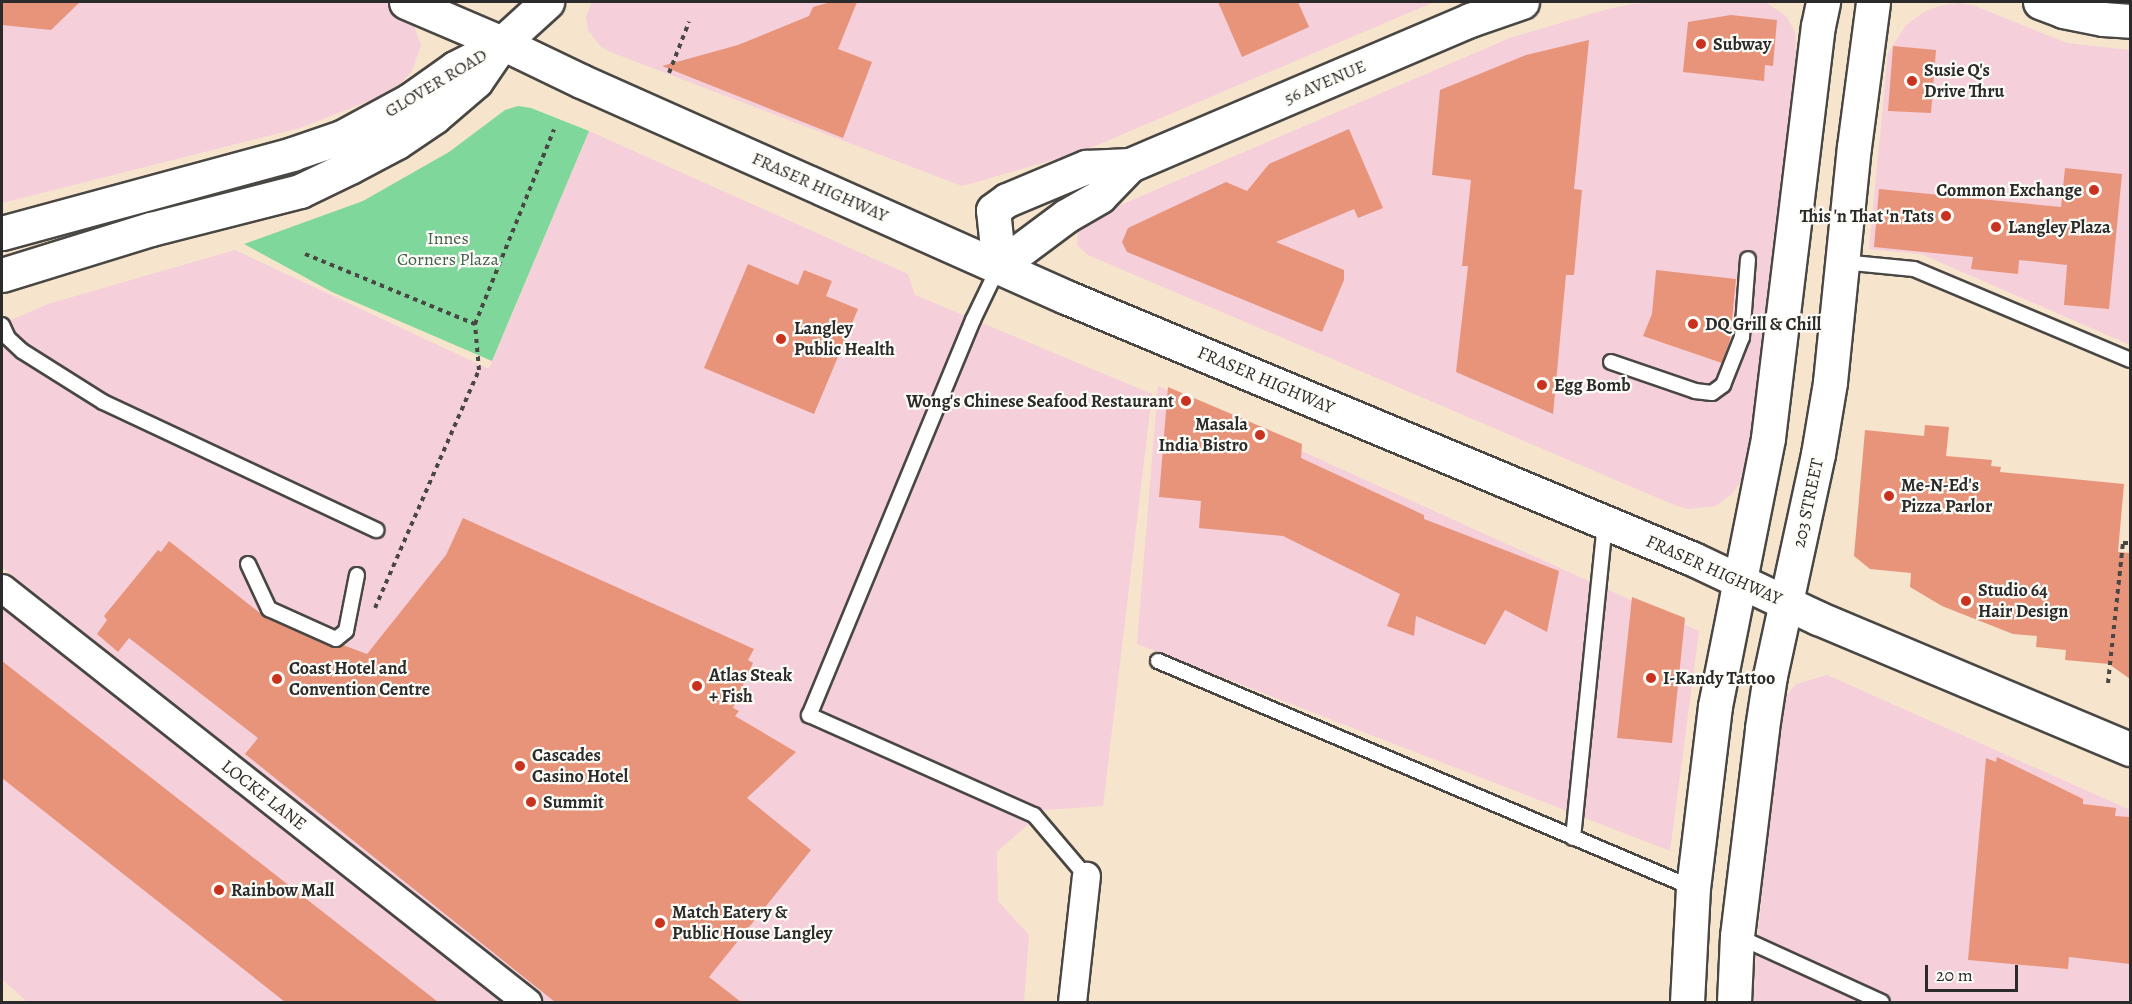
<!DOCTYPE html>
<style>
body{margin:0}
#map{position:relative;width:2132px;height:1004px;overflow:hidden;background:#f6e4cd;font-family:Alegreya,serif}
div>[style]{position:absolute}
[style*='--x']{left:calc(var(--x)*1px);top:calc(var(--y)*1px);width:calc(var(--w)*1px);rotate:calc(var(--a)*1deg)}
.built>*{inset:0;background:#f5cfda}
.green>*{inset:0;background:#80d79c}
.building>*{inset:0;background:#e8947a}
.path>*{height:4px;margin-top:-2px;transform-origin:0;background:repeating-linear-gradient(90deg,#494743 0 4.5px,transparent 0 9px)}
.roads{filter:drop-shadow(2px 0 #494743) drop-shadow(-2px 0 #494743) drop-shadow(0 2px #494743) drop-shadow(0 -2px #494743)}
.service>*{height:14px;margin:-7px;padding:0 7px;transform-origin:7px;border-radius:7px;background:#fff}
.minor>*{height:27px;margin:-13.5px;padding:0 13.5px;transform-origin:13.5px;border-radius:13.5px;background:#fff}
.tertiary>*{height:33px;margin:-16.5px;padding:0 16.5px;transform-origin:16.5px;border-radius:16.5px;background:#fff}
.secondary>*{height:33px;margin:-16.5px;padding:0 16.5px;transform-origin:16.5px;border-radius:16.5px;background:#fff}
.dots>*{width:16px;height:16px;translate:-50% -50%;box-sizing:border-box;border:3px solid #fdfcf7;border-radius:50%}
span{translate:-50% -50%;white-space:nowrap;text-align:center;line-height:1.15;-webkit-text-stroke:4.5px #fdfcf7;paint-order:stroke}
.poi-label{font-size:18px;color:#2b2b2b;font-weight:700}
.left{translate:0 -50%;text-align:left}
.right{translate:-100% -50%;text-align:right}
.street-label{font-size:18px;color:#2b2b2b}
.park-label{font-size:18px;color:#445f4d}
.frame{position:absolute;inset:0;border:3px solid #2b2b2b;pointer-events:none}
.scale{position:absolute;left:1925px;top:965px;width:93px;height:27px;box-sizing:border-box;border:3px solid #2b2b2b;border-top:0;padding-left:8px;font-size:18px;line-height:21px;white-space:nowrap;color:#2b2b2b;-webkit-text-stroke:4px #fdfcf7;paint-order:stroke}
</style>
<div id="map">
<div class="built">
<i style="clip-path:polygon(2px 2px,427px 2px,410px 15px,421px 45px,412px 71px,402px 82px,374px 99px,300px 128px,2px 203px)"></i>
<i style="clip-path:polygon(592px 2px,1434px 2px,1081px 152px,962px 186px,613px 53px,601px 47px,588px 30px,586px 17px)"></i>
<i style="clip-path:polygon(1671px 2px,1765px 2px,1786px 16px,1795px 32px,1796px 54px,1757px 413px,1743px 478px,1732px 494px,1715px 506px,1688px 509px,1672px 504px,1088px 255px,1077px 245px,1078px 232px,1090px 218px,1510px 38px,1608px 9px,1632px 4px)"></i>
<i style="clip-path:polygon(1959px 3px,1975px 6px,2067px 43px,2130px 50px,2130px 345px,1921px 254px,1869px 249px,1888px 53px,1906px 25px,1924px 12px,1939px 6px)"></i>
<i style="clip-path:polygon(589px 131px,908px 274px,915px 295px,1152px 394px,1103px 806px,1044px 810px,997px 852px,998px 901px,1029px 935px,1024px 1002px,546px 1002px,2px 567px,2px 324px,48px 304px,235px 250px,489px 369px)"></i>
<i style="clip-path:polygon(1158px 386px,1699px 631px,1670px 851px,1137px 644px)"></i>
<i style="clip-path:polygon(2px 608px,501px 1002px,27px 1002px,2px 979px)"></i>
<i style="clip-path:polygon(1827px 675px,2130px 810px,2130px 1002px,1752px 1002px,1779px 705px,1796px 684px)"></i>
</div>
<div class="green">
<i style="clip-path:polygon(518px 106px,531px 108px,589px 131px,492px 361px,332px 292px,244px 244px,363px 201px,449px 152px,505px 110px)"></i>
</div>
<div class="building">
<i style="clip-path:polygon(2px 2px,80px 2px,51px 30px,2px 25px)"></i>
<i style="clip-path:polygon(831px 2px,857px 2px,838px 49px,872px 62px,843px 138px,662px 66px,738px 45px,809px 16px,813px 7px)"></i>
<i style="clip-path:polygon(1218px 2px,1298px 2px,1309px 27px,1242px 57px)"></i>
<i style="clip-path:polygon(1731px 15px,1777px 20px,1773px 66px,1765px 65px,1764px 81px,1683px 72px,1688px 22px)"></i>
<i style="clip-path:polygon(1589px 40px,1574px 189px,1582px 190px,1574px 275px,1566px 275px,1553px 414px,1456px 372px,1468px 266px,1462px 266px,1471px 180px,1432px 175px,1440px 90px,1526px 55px)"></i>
<i style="clip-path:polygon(1893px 46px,1936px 50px,1931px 113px,1888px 111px)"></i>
<i style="clip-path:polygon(1349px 129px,1383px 208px,1358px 218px,1354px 209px,1276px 242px,1344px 270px,1344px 280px,1322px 332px,1127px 252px,1122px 242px,1128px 228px,1226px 182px,1247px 191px,1269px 164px)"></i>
<i style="clip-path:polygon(2065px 168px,2122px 174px,2109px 309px,2064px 305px,2067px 265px,2019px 260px,2018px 274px,1971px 269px,1973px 257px,1874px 247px,1879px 189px,2061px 207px)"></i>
<i style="clip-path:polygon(748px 264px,798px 285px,804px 270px,832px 281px,826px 296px,858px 309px,814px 414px,704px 368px)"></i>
<i style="clip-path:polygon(1656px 270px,1736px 279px,1730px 340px,1722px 363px,1643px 336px,1652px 314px)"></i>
<i style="clip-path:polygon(1168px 387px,1302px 444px,1301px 458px,1424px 515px,1424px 519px,1559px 571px,1547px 632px,1505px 610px,1485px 645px,1416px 616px,1414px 636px,1387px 626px,1400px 594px,1283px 536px,1199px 528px,1201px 501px,1159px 497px)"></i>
<i style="clip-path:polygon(1925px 425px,1949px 427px,1946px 456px,1992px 460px,1991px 466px,2001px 467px,2000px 472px,2124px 484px,2118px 552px,2130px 553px,2130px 679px,2109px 664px,2065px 660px,2066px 650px,2036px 647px,2037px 636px,2013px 634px,1942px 606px,1910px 587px,1911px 573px,1870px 569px,1854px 556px,1865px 430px,1924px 436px)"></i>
<i style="clip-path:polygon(463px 518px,754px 649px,748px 660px,753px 663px,733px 708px,739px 711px,735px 716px,796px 752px,747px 798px,811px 850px,709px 977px,741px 1002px,555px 1002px,245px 754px,258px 738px,129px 638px,118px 652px,97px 634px,107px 620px,104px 616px,158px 550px,161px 552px,169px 541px,265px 617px,332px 647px,343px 645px,367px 654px,446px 555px)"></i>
<i style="clip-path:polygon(1632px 597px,1685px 618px,1672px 743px,1617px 738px)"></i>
<i style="clip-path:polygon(2px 661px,438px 1002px,285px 1002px,2px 778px)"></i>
<i style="clip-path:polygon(1997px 757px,2083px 799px,2083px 804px,2116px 808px,2115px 816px,2130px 817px,2130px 964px,2069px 957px,2068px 969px,1968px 960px,1986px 758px,1996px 762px)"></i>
</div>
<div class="path">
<i style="--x:669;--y:73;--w:55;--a:-68.6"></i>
<i style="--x:305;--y:254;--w:184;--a:22.4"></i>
<i style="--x:475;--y:324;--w:210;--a:-67.9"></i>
<i style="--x:375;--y:608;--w:260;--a:-66.4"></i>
<i style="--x:479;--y:370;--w:46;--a:-95"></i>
<i style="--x:2108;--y:683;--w:141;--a:-83.9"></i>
<i style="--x:2123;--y:543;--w:7;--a:0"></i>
</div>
<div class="roads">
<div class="service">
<i style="--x:1842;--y:262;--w:72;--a:5.6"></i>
<i style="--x:1914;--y:269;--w:234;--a:22.8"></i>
<i style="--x:999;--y:266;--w:60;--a:115.7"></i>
<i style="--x:973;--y:320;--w:428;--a:112.5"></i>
<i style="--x:809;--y:715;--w:246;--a:24"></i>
<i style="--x:1034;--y:815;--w:80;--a:49.6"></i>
<i style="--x:2;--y:325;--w:14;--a:65"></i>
<i style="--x:8;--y:338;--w:19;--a:43"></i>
<i style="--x:22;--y:351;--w:96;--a:32.2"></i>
<i style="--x:103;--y:402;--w:302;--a:25.1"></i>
<i style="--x:1611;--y:362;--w:89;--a:19"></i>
<i style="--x:1695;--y:391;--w:17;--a:7"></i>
<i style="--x:1712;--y:393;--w:14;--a:-36"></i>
<i style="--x:1723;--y:385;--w:52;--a:-68.4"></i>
<i style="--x:1742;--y:337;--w:78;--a:-85.6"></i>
<i style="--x:248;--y:564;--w:50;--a:65"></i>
<i style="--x:269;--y:609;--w:73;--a:24.1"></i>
<i style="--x:336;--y:639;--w:13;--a:-39"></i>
<i style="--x:346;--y:631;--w:57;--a:-78.9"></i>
<i style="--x:1158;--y:661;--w:581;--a:22.99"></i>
<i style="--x:1573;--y:838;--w:318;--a:-84.2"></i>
<i style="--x:1737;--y:936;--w:159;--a:24.5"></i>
</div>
<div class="minor">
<i style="--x:2;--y:588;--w:669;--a:38.26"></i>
<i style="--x:1072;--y:1002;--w:127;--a:-83.7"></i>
</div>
<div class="tertiary">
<i style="--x:406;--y:2;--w:104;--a:23.1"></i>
<i style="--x:999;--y:266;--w:56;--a:-96.1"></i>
<i style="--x:993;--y:210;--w:17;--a:-36"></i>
<i style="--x:1007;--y:200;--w:86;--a:-22.7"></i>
<i style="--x:1086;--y:167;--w:44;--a:-2.6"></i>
<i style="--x:1130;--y:165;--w:370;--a:-23.1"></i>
<i style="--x:1470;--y:20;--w:55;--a:-19.1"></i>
<i style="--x:999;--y:266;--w:84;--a:-36.7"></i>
<i style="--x:1066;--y:216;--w:39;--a:-30"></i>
<i style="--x:1100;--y:196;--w:43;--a:-45.9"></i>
</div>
<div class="secondary">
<i style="--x:2040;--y:2;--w:25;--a:21"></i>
<i style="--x:2063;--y:11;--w:41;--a:11.3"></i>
<i style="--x:2103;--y:19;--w:27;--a:4"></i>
<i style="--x:502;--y:43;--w:88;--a:25.7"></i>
<i style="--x:581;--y:81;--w:531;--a:24.01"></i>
<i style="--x:1066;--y:297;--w:680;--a:22.68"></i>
<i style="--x:1693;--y:559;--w:138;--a:25.3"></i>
<i style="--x:1818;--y:618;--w:338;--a:22.8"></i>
<i style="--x:2;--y:233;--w:301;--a:-15.2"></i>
<i style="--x:292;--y:154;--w:53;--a:-18.8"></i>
<i style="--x:342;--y:137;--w:77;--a:-28.6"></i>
<i style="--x:410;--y:100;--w:55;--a:-35.4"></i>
<i style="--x:455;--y:68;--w:48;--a:-27.1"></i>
<i style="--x:2;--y:275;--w:156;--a:-17.2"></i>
<i style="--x:151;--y:229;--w:154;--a:-14.3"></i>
<i style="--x:300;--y:191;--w:55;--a:-25.6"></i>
<i style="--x:350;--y:167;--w:53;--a:-28"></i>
<i style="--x:397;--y:142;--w:45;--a:-34"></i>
<i style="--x:434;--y:117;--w:55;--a:-40.6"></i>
<i style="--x:476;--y:81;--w:46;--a:-55.6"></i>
<i style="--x:502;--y:43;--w:61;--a:-42.3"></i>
<i style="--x:1687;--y:1002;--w:114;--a:-87"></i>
<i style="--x:1693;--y:888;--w:183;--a:-83.1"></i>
<i style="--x:1715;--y:706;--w:273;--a:-78.8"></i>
<i style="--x:1768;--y:438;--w:415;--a:-83.1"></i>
<i style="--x:1818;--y:26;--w:25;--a:-78"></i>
<i style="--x:1734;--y:1002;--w:66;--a:-87.4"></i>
<i style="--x:1737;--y:936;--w:209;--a:-83.1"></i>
<i style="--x:1762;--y:728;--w:53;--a:-81.3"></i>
<i style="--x:1770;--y:676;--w:227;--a:-77.8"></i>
<i style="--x:1818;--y:454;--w:73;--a:-80.5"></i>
<i style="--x:1830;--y:382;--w:236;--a:-84.2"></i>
<i style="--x:1854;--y:147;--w:146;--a:-82.5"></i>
</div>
</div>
<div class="dots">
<i style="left:1701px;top:44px;background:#c8321e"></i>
<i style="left:1912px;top:81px;background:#c8321e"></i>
<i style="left:2094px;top:190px;background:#c8321e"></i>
<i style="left:1946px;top:216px;background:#c8321e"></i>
<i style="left:1996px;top:227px;background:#c8321e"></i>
<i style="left:1693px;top:324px;background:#c8321e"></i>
<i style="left:781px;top:339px;background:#c8321e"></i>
<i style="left:1542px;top:385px;background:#c8321e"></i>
<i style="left:1186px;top:401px;background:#c8321e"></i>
<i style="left:1260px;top:435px;background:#c8321e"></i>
<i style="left:1889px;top:496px;background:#c8321e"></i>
<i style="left:1966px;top:601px;background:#c8321e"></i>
<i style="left:1651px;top:678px;background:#c8321e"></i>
<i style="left:277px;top:679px;background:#c8321e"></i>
<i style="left:697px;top:686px;background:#c8321e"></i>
<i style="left:520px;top:766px;background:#c8321e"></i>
<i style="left:531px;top:802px;background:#c8321e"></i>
<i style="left:219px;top:890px;background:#c8321e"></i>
<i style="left:660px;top:923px;background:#c8321e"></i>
</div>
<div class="poi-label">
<span class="left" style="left:1713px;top:44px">Subway</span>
<span class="left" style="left:1924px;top:81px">Susie Q's<br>Drive Thru</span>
<span class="right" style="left:2082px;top:190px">Common Exchange</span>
<span class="right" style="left:1934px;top:216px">This 'n That 'n Tats</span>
<span class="left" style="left:2008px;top:227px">Langley Plaza</span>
<span class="left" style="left:1705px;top:324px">DQ Grill &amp; Chill</span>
<span class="left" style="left:794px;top:339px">Langley<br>Public Health</span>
<span class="left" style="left:1554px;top:385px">Egg Bomb</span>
<span class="right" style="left:1174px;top:401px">Wong's Chinese Seafood Restaurant</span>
<span class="right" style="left:1248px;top:435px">Masala<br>India Bistro</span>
<span class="left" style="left:1901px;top:496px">Me-N-Ed's<br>Pizza Parlor</span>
<span class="left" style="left:1978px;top:601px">Studio 64<br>Hair Design</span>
<span class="left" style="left:289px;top:679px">Coast Hotel and<br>Convention Centre</span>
<span class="left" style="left:709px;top:686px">Atlas Steak<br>+ Fish</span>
<span class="left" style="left:1663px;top:678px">I-Kandy Tattoo</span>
<span class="left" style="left:532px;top:766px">Cascades<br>Casino Hotel</span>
<span class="left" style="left:543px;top:802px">Summit</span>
<span class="left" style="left:231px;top:890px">Rainbow Mall</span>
<span class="left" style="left:672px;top:923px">Match Eatery &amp;<br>Public House Langley</span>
</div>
<div class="street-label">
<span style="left:1325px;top:82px;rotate:-23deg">56 AVENUE</span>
<span style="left:436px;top:83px;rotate:-31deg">GLOVER ROAD</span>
<span style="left:820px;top:187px;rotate:24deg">FRASER HIGHWAY</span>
<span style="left:1266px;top:380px;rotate:23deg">FRASER HIGHWAY</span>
<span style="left:1808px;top:503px;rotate:-78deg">203 STREET</span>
<span style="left:1714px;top:570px;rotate:24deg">FRASER HIGHWAY</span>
<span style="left:264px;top:795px;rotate:38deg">LOCKE LANE</span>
</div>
<div class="park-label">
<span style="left:448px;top:249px">Innes<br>Corners Plaza</span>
</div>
<div class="frame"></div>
<div class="scale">20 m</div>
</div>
